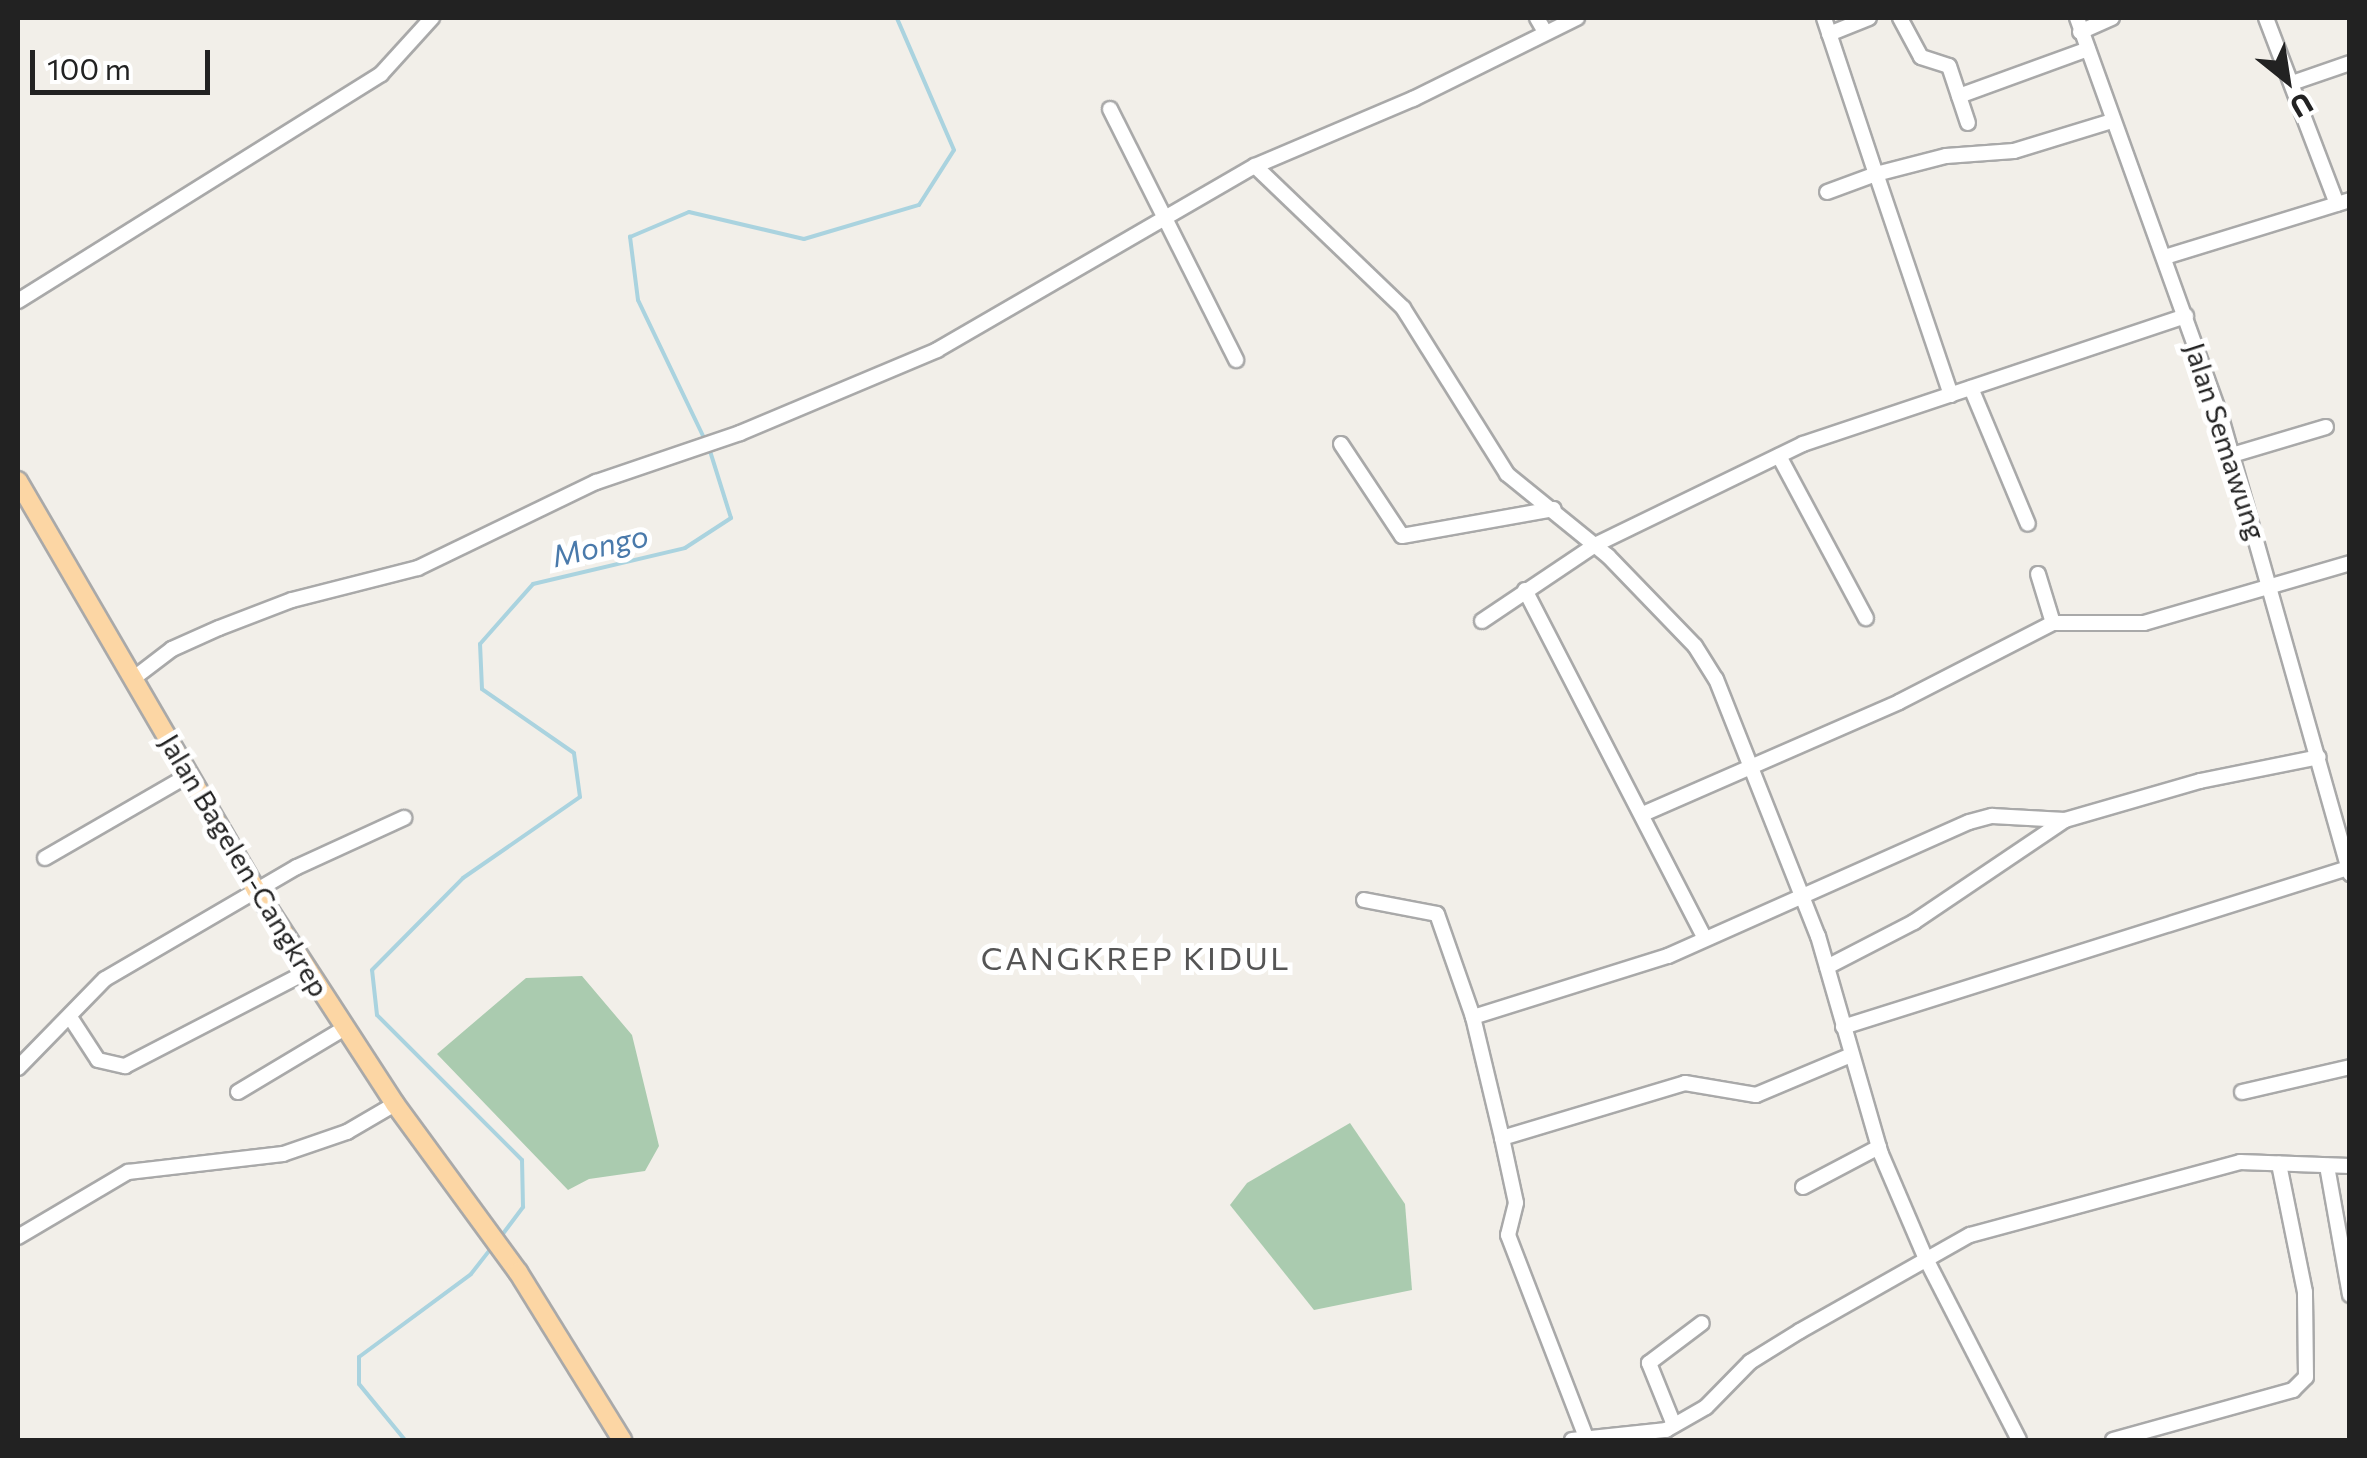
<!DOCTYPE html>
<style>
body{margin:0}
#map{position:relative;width:2367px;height:1458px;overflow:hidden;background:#f2efe9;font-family:Commissioner,sans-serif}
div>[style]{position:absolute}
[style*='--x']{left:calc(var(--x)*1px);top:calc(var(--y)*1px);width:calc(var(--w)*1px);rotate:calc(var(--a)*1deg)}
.cemetery>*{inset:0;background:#aacbaf}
.stream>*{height:4px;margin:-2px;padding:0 2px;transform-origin:2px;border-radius:2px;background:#aad3df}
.roads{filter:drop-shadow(2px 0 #a9a9a9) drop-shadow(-2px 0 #a9a9a9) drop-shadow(0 2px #a9a9a9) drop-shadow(0 -2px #a9a9a9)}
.minor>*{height:14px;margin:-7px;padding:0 7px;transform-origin:7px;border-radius:7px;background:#fff}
.major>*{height:18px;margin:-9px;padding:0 9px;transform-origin:9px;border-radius:9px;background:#fcd6a4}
span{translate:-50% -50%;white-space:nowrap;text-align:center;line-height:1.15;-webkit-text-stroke:10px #fff;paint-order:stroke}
.street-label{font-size:28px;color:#222}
.water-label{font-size:30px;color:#4a7aab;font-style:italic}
.quarter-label{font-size:32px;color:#555;letter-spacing:2.5px}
.frame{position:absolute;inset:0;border:20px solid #222;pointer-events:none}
.north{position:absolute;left:2237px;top:30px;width:100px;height:100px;-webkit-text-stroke:8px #fff;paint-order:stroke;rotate:150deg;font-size:28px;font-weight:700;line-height:40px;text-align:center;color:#222}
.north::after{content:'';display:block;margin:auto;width:35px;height:45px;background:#222;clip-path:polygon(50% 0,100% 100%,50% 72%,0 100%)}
.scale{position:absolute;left:30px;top:50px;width:180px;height:45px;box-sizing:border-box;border:5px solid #222;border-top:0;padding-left:12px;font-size:30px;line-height:35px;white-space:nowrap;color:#222;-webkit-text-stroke:8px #fff;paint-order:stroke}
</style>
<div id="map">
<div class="cemetery">
<i style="clip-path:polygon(582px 976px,632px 1035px,659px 1146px,645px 1171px,589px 1179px,568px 1190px,437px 1054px,526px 978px)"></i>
<i style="clip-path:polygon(1350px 1123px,1405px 1204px,1412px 1290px,1314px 1310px,1230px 1205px,1247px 1183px)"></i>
</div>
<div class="stream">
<i style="--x:705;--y:440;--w:155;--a:-115.6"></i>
<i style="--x:638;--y:300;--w:64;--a:-97.2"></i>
<i style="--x:630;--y:237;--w:64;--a:-23"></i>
<i style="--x:689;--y:212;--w:118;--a:13.2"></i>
<i style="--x:804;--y:239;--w:120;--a:-16.5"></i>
<i style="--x:919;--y:205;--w:65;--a:-57.5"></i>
<i style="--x:954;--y:150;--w:144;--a:-113.4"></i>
<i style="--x:499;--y:1239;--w:40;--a:-53"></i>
<i style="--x:523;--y:1207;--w:47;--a:-91.2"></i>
<i style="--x:522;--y:1160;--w:205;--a:-135"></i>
<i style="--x:377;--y:1015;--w:45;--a:-96.3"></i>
<i style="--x:372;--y:970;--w:129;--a:-45.3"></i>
<i style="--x:463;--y:878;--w:142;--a:-34.7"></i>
<i style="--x:580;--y:797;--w:44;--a:-97.8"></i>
<i style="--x:574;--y:753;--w:112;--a:-145.2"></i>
<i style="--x:482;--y:689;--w:45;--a:-92.5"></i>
<i style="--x:480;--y:644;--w:80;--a:-48.5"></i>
<i style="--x:533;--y:584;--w:156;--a:-13.3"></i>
<i style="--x:685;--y:548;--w:55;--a:-33.1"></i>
<i style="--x:731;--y:518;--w:73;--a:-107.4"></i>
<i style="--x:405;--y:1440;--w:72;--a:-129.4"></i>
<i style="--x:359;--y:1384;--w:27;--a:-90"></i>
<i style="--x:359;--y:1357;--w:139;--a:-36.5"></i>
<i style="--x:471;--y:1274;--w:36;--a:-52"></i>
</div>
<div class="roads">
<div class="minor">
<i style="--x:1537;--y:18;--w:16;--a:60"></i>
<i style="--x:1824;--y:18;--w:164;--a:71.6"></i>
<i style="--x:1876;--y:174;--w:52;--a:159.8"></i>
<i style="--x:1900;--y:18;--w:44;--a:61.7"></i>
<i style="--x:1921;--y:57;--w:29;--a:18"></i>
<i style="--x:1949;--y:66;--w:60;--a:71.6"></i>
<i style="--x:2077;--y:18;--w:428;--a:70.2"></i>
<i style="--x:2222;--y:421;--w:471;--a:74.2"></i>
<i style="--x:2266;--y:18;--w:199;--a:69.1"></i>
<i style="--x:2080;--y:32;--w:35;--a:-24"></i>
<i style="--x:1829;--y:34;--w:43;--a:-21.8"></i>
<i style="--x:2292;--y:83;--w:61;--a:-19"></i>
<i style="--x:1959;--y:96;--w:137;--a:-20"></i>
<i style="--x:1110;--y:109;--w:281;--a:63.3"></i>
<i style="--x:1255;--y:166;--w:205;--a:43.8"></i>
<i style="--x:1403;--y:308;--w:196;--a:57.9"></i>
<i style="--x:1507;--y:474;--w:130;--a:39.1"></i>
<i style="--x:1608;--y:556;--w:125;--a:46"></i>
<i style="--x:1695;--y:646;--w:39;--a:58"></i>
<i style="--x:1716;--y:679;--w:277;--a:68.4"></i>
<i style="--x:1818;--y:936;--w:227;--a:73.9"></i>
<i style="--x:1881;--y:1154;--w:114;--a:66.8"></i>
<i style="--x:1926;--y:1259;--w:203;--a:62.8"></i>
<i style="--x:2165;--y:257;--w:194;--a:-17.1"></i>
<i style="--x:18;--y:301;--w:428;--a:-32"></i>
<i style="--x:381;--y:74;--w:76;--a:-47.7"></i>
<i style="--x:1971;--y:388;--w:147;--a:67.3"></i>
<i style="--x:1951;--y:395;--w:233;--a:-108.7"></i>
<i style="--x:1876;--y:174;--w:72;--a:-14.4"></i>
<i style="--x:1946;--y:156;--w:68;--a:-4.2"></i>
<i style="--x:2014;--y:151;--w:102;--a:-17"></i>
<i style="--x:1341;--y:444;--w:110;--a:56.5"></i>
<i style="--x:1402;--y:536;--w:154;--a:-10.1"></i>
<i style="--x:2232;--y:455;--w:98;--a:-16.6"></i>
<i style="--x:1779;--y:456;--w:184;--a:61.8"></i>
<i style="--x:2038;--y:574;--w:51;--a:73"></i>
<i style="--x:1525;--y:590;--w:392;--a:62.7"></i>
<i style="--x:1482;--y:621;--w:136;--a:-33.9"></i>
<i style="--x:1595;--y:545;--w:231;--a:-25.9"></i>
<i style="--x:1803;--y:444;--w:404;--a:-18.5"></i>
<i style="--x:134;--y:678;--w:48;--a:-37.3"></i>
<i style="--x:172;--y:649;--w:51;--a:-24.1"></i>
<i style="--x:219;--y:628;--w:78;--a:-21"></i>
<i style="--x:292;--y:600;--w:130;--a:-14.3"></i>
<i style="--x:418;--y:568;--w:198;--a:-25.8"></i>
<i style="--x:596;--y:482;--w:152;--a:-18.8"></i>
<i style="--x:740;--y:433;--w:214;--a:-22.8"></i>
<i style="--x:937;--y:350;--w:367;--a:-30.1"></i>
<i style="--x:1255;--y:166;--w:172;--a:-23"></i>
<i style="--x:1413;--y:99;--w:183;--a:-26.3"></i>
<i style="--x:1643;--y:814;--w:279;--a:-23.6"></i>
<i style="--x:1899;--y:702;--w:173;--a:-27.2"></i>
<i style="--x:2053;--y:623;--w:91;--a:0"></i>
<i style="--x:2144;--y:623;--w:215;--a:-16.2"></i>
<i style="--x:45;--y:858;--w:164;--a:-30"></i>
<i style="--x:1364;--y:900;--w:74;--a:10.9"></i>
<i style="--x:1437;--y:914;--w:109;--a:70.7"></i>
<i style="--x:1473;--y:1017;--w:124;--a:76.5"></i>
<i style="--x:1502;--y:1138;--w:191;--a:-16.7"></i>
<i style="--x:1685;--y:1083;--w:72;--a:9.6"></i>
<i style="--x:1756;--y:1095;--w:101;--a:-22.8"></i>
<i style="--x:1827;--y:967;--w:98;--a:-27.3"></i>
<i style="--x:1914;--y:922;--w:182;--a:-34"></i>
<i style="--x:2065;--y:820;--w:141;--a:-16.1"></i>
<i style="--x:2200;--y:781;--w:121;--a:-11.4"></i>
<i style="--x:70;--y:1017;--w:51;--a:56.9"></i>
<i style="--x:98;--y:1060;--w:28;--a:13"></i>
<i style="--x:125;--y:1066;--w:206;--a:-27.4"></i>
<i style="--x:1473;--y:1017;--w:204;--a:-17.4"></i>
<i style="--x:1668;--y:956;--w:329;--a:-24"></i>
<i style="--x:1969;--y:822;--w:24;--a:-15"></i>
<i style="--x:1992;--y:816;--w:73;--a:3.1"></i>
<i style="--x:1843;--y:1027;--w:529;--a:-17.48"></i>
<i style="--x:18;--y:1068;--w:124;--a:-45.7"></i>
<i style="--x:105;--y:979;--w:222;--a:-30.3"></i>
<i style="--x:297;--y:867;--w:118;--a:-24.6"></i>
<i style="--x:238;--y:1092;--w:125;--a:-30.9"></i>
<i style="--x:2242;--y:1092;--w:111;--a:-13"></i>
<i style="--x:1502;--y:1138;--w:66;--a:77.8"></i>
<i style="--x:1516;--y:1203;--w:33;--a:104"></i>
<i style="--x:1508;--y:1235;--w:220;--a:68.9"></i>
<i style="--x:2327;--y:1166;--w:131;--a:79.9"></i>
<i style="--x:1803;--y:1187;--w:86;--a:-27.8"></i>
<i style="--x:18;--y:1237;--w:128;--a:-30.6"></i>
<i style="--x:128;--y:1172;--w:156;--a:-6.6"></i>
<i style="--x:283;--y:1154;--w:68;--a:-19"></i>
<i style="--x:347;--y:1132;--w:56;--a:-30.3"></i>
<i style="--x:1674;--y:1425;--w:67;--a:-112"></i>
<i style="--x:1649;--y:1363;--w:66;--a:-37"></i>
<i style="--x:1572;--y:1440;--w:95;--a:-6.1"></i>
<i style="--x:1666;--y:1430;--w:46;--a:-29.9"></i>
<i style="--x:1706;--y:1407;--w:63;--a:-45.6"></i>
<i style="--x:1750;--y:1362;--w:59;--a:-31.8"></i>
<i style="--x:1800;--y:1331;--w:195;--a:-29.5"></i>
<i style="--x:1970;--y:1235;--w:280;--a:-15.1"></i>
<i style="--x:2240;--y:1162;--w:110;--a:2.1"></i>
<i style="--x:2113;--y:1440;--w:187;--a:-15.5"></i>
<i style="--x:2293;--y:1390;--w:18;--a:-45"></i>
<i style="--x:2306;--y:1377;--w:85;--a:-90.7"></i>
<i style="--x:2305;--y:1292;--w:131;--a:-101.5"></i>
</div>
<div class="major">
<i style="--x:18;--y:481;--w:473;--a:59.8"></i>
<i style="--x:256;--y:890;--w:255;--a:57"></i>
<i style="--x:395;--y:1104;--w:208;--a:53.8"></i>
<i style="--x:518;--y:1272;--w:198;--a:58.2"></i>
</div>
</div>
<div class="street-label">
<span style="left:2226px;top:441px;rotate:72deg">Jalan Semawung</span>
<span style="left:245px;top:865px;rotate:59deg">Jalan Bagelen-Cangkrep</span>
</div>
<div class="water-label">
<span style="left:600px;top:545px;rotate:-13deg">Mongo</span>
</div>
<div class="quarter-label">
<span style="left:1136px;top:957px">CANGKREP KIDUL</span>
</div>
<div class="frame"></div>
<div class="north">U</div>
<div class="scale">100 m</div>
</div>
